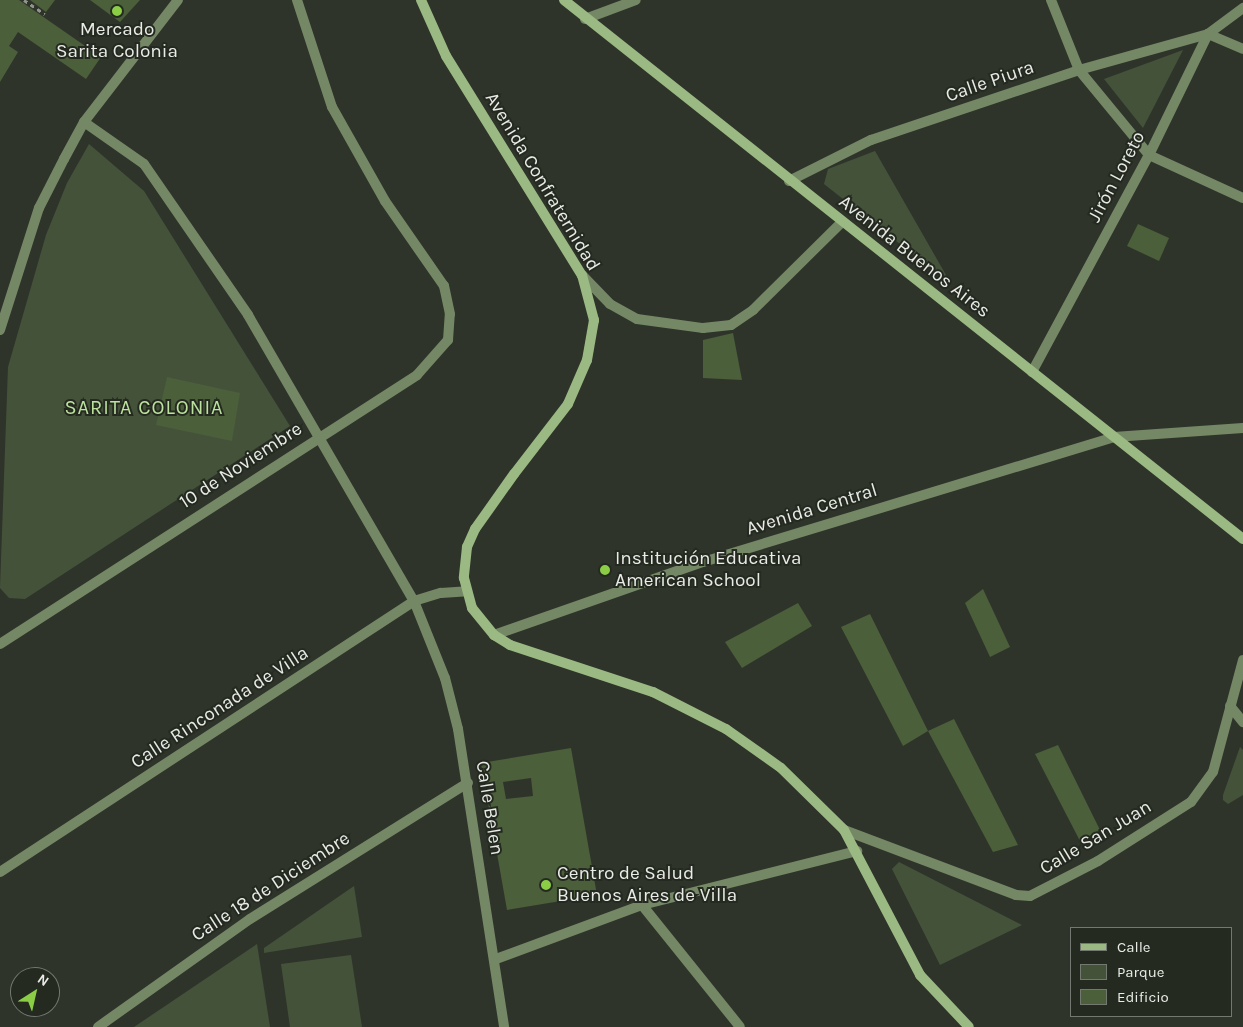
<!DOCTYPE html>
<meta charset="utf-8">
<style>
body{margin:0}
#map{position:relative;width:1243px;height:1027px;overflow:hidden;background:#2f342b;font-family:Karla,sans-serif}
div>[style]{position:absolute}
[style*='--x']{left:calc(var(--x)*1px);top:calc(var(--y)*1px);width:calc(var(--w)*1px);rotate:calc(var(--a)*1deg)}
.green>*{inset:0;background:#45523a}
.building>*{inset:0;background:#4a5f3a}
.path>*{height:3px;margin-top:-1.5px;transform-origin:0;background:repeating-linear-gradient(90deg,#91958d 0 4px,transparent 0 8px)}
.street>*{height:10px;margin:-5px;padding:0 5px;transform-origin:5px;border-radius:5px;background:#758866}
.secondary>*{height:10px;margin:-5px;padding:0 5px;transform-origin:5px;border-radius:5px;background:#9bb982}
.dots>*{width:14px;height:14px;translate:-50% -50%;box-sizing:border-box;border:2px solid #252a21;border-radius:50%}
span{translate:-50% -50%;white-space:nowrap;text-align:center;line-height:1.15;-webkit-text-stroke:4px #252a21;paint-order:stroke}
.poi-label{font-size:19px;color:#e9ece6}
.left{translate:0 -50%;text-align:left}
.street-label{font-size:19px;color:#e9ece6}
.neighbourhood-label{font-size:20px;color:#bce29d;letter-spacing:1px}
.legend{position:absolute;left:1070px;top:927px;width:162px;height:90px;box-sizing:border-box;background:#252a21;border:1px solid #737870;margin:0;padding:6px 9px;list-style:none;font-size:15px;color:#e9ece6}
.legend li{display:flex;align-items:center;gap:10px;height:25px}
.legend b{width:25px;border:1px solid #737870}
.north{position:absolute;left:10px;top:967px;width:50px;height:50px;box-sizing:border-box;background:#252a21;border:1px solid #737870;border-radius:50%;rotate:35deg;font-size:14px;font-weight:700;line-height:20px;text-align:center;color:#e9ece6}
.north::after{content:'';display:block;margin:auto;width:18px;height:22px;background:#8bce46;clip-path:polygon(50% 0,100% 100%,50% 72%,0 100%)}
</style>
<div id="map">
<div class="green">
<i style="clip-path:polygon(1183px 50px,1143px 128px,1104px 79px)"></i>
<i style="clip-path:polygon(89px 144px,144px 191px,290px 426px,25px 599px,9px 598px,0 588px,8px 367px,46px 235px,67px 183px)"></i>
<i style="clip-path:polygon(875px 151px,946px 275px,943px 278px,824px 184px,828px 169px)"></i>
<i style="clip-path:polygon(1240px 747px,1243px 750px,1243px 795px,1228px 804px,1223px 800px,1223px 795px)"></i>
<i style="clip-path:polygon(899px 862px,1022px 925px,940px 965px,892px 869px)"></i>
<i style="clip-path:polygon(354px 886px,362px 937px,264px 953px,264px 948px)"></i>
<i style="clip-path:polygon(257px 944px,270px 1027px,134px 1027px)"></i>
<i style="clip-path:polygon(351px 955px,362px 1027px,290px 1027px,281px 964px)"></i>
</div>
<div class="building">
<i style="clip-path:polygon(0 0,19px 0,101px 57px,86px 79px,18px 32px,9px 46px,18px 52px,0 82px)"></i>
<i style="clip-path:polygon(30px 0,55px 0,46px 12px)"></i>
<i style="clip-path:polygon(90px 0,140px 0,120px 22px)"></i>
<i style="clip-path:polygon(1138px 224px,1169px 238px,1159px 261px,1127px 246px)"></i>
<i style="clip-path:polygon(733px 333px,742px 380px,703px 378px,703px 340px)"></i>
<i style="clip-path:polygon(167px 377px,240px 393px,232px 441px,156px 425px)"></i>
<i style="clip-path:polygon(983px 589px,1010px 647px,990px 657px,965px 603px)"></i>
<i style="clip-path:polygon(798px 603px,812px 626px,742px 668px,725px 642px)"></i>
<i style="clip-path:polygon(870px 614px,928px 731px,954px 719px,1018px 845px,993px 852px,928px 731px,903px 746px,841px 627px)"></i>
<i style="clip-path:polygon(1058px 745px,1100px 830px,1080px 841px,1035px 754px)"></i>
<i style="clip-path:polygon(evenodd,571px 748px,597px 895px,507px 910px,481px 763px,571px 748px,531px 778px,533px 796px,506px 799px,503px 782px,531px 778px)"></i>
</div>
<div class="path">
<i style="--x:24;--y:0;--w:25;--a:34"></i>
</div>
<div class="street">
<i style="--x:1051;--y:0;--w:75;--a:68.2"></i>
<i style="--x:1079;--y:70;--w:110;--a:50.5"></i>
<i style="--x:1149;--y:155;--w:103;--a:24.6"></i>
<i style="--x:585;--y:19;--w:54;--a:-20.4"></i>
<i style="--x:84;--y:122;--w:73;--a:35"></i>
<i style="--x:144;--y:164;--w:183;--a:55.4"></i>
<i style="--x:248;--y:315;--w:331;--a:59.9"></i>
<i style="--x:414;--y:601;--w:83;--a:68.1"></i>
<i style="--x:445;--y:678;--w:53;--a:75.7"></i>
<i style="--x:458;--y:729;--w:302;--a:81.2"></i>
<i style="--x:789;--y:181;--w:92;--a:-26.6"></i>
<i style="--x:871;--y:140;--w:219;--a:-18.6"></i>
<i style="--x:1079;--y:70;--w:134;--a:-15.6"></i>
<i style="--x:1208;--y:34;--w:38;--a:23"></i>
<i style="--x:582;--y:275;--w:40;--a:46"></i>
<i style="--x:610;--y:304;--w:31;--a:29"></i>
<i style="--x:637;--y:319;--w:67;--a:7.8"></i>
<i style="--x:703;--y:328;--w:28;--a:-6"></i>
<i style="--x:731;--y:325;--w:27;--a:-34"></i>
<i style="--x:753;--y:310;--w:125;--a:-44.7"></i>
<i style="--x:0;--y:330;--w:128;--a:-72.3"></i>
<i style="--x:39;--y:208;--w:55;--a:-63"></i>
<i style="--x:64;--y:159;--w:42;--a:-61.6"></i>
<i style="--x:84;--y:122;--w:154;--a:-52.4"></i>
<i style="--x:1032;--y:372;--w:247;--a:-61.7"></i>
<i style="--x:1149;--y:155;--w:135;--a:-64"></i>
<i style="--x:1208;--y:34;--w:44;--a:-36.6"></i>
<i style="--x:494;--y:635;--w:221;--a:-19.3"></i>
<i style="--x:703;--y:562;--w:430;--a:-16.9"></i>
<i style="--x:1114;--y:437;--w:129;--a:-4"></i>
<i style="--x:0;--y:644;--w:496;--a:-32.8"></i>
<i style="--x:417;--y:375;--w:47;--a:-48.5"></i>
<i style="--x:448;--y:340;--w:26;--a:-86"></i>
<i style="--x:450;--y:314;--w:29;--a:-102"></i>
<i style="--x:444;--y:286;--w:103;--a:-124.8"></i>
<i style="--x:385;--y:201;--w:108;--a:-119.4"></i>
<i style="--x:332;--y:107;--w:113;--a:-108.1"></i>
<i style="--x:1230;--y:706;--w:21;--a:51"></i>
<i style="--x:844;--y:830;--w:184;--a:20.7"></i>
<i style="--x:1016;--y:895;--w:14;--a:4"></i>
<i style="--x:1030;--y:896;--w:76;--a:-27.2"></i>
<i style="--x:1098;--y:861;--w:110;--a:-32.4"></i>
<i style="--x:1191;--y:802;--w:37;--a:-54"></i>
<i style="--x:1213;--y:772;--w:116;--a:-75"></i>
<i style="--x:0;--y:872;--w:495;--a:-33.2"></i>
<i style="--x:414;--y:601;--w:28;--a:-17"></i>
<i style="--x:441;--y:593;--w:26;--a:-4"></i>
<i style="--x:642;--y:905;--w:156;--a:51.2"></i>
<i style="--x:496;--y:959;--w:156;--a:-20.3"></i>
<i style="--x:642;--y:905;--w:222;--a:-14.1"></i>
<i style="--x:98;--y:1027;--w:186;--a:-35.4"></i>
<i style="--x:250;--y:919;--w:257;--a:-32"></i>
</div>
<div class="secondary">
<i style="--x:421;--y:0;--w:61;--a:65.9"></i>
<i style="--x:446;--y:56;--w:258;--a:58.2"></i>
<i style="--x:582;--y:275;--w:47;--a:75.1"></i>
<i style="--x:594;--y:320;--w:41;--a:99.9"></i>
<i style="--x:587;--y:360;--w:48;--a:113.4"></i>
<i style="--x:568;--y:404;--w:88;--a:127.6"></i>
<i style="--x:514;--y:474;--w:67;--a:125.3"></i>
<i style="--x:475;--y:529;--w:20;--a:114"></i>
<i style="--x:467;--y:547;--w:31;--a:96"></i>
<i style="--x:464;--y:578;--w:31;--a:75"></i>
<i style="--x:472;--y:608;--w:35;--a:51"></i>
<i style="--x:494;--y:635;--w:19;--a:32"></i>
<i style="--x:510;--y:645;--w:151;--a:18.2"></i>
<i style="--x:653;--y:692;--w:82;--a:26.9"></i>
<i style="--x:726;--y:729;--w:67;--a:35.3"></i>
<i style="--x:781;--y:768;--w:88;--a:44.5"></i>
<i style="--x:844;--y:830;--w:164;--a:62.3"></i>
<i style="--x:920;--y:975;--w:71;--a:46.7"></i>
<i style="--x:564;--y:0;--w:867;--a:38.44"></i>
</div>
<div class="dots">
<i style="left:117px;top:11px;background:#8bce46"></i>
<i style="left:605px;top:570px;background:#8bce46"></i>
<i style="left:546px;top:885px;background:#8bce46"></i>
</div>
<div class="poi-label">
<span style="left:117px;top:41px">Mercado<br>Sarita Colonia</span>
<span class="left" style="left:615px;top:570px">Institución Educativa<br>American School</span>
<span class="left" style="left:557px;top:885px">Centro de Salud<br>Buenos Aires de Villa</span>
</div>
<div class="street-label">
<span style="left:990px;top:82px;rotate:-19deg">Calle Piura</span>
<span style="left:1117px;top:177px;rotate:-62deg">Jirón Loreto</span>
<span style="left:542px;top:182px;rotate:59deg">Avenida Confraternidad</span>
<span style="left:914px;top:257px;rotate:38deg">Avenida Buenos Aires</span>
<span style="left:241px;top:466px;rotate:-33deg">10 de Noviembre</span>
<span style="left:812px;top:510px;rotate:-17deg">Avenida Central</span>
<span style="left:220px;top:708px;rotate:-33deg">Calle Rinconada de Villa</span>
<span style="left:489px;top:808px;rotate:81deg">Calle Belen</span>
<span style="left:1096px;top:838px;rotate:-31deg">Calle San Juan</span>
<span style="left:271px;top:887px;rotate:-33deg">Calle 18 de Diciembre</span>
</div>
<div class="neighbourhood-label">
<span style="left:144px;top:407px">SARITA COLONIA</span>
</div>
<ul class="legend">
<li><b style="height:6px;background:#9bb982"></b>Calle</li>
<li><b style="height:14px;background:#45523a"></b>Parque</li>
<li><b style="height:14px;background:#4a5f3a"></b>Edificio</li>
</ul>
<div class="north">N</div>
</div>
